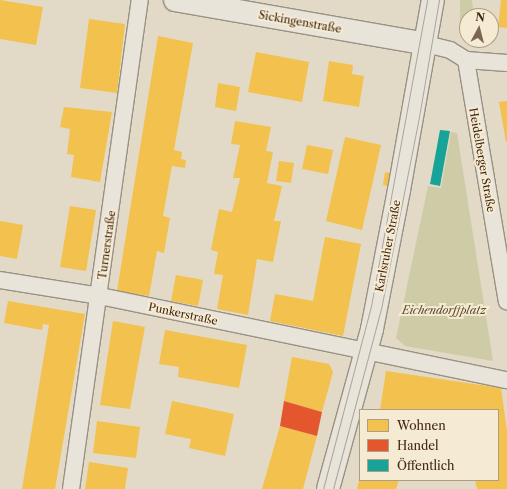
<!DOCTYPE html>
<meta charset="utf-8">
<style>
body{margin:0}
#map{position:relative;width:507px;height:489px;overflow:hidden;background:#e2dac6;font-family:"Libre Caslon Text",serif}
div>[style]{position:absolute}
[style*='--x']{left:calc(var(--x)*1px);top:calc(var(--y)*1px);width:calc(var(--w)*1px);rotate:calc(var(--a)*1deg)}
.green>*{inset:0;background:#cecca6}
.homes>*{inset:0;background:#f2c14e}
.shops>*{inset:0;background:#e4572e}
.public>*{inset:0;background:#17a398}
.roads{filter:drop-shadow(1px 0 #999183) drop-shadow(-1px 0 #999183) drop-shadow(0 1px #999183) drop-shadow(0 -1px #999183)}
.minor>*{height:16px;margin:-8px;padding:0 8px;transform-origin:8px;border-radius:8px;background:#e9e4da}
.secondary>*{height:22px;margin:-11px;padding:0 11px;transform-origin:11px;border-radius:11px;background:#e9e4da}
.tram>*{height:1px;margin:-0.5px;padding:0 0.5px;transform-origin:0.5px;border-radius:0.5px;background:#aaa49b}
span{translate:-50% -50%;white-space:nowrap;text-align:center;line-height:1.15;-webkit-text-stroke:4px #f5ead2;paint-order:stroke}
.street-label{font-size:11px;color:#422815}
.park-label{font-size:11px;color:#614e32;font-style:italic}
.legend{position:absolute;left:359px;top:409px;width:140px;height:72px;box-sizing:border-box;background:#f5ead2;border:1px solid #ad9c86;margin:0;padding:5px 7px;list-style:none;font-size:12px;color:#422815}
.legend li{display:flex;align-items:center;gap:8px;height:20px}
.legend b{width:20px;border:1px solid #ad9c86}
.north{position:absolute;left:459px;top:8px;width:40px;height:40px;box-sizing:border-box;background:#f5ead2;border:1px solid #ad9c86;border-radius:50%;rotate:7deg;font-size:11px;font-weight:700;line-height:16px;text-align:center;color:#422815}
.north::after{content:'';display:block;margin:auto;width:14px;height:18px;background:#7a6653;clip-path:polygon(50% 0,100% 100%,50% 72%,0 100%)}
</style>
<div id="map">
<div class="green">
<i style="clip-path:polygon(460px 0,472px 0,474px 16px,467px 16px,467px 31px,460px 21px)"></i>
<i style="clip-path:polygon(451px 132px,457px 133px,493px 361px,405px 346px,396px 338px,428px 186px,441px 188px)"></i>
</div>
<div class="homes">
<i style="clip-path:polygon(0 0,43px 7px,36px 45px,0 39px)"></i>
<i style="clip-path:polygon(501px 0,507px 0,507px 28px,498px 27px)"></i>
<i style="clip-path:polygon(89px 19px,125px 24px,117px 93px,80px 88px)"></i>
<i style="clip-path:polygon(158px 36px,193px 43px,174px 150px,182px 152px,181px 159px,186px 160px,185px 168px,172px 166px,163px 216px,170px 218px,164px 253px,157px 251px,149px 296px,117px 291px)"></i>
<i style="clip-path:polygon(256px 52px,309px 62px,302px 102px,248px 92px)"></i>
<i style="clip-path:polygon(329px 61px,353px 65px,352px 74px,364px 76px,359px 107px,323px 101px)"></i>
<i style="clip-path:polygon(218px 83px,240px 87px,236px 111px,215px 107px)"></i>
<i style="clip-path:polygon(507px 101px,507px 142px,506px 142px,499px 102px)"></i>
<i style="clip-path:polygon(64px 107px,112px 112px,100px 182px,71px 177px,74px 155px,67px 154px,70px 129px,60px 127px)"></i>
<i style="clip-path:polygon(235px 121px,271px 127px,266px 151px,273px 152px,267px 183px,282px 186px,274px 221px,281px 221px,273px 262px,257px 259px,248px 315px,217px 309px,223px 275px,214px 274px,218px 252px,211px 250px,219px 209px,232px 212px,240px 178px,233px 178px,240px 145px,231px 144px)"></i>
<i style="clip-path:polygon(345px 137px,381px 145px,362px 230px,326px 221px)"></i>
<i style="clip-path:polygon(307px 145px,333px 150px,328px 174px,302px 169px)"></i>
<i style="clip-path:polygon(279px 161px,294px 163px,291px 183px,276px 181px)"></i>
<i style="clip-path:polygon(385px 172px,391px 173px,389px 186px,383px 185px)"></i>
<i style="clip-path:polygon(70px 206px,96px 210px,86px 271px,60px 267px)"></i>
<i style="clip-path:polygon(0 221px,23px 225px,17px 259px,0 256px)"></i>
<i style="clip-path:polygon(325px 237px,361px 244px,343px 336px,270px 321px,275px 294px,313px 301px)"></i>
<i style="clip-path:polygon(176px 275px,203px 280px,198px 306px,171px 301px)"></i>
<i style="clip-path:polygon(8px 301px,85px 314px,55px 489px,22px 489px,49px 325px,43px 324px,42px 330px,4px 323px)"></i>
<i style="clip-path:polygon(113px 321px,145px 327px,130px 409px,100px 405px)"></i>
<i style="clip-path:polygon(165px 330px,247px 345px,239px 388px,178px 377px,179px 367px,159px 364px)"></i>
<i style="clip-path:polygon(292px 357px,329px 364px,333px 372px,322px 412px,284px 401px)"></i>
<i style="clip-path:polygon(386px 371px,501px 388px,507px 431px,507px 489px,477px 489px,475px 480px,498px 480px,498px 410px,380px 410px)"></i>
<i style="clip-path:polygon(172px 401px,234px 414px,225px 456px,189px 448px,191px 439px,165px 434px)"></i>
<i style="clip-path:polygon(97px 421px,140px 427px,136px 458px,93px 453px)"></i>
<i style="clip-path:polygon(280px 426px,317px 436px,303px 489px,262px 489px)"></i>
<i style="clip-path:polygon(89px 462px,128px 468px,125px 489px,85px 489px)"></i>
<i style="clip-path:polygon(359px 480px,399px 480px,396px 489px,357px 489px)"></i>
</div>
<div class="shops">
<i style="clip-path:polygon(284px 401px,322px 412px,317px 436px,280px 426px)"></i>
</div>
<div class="public">
<i style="clip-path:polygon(440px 130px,450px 131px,440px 186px,430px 184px)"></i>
</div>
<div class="roads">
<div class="minor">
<i style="--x:426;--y:44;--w:25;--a:14"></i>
<i style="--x:450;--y:50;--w:19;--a:32"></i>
<i style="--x:466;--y:60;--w:245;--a:80.4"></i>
<i style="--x:466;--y:60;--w:41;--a:4.2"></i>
<i style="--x:0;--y:280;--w:101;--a:9.1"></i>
<i style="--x:100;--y:296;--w:416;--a:11.7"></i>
<i style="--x:71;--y:489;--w:494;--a:-82"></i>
</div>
<div class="secondary">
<i style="--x:175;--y:0;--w:255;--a:9.9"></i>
<i style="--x:328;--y:489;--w:166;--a:-74.6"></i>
<i style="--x:372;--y:329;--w:142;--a:-79"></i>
<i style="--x:399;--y:190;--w:193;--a:-79.9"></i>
</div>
</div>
<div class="tram">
<i style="--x:323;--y:489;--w:189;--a:-75.3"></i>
<i style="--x:371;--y:306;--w:311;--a:-79.6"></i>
<i style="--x:333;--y:489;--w:186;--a:-75.1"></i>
<i style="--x:381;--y:309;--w:196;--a:-78.8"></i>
<i style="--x:419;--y:117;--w:119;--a:-80.3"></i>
</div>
<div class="street-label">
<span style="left:300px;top:22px;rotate:10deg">Sickingenstraße</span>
<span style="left:482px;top:160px;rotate:80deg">Heidelberger Straße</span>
<span style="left:107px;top:245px;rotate:-82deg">Turnerstraße</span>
<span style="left:388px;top:246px;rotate:-79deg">Karlsruher Straße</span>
<span style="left:183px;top:314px;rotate:12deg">Punkerstraße</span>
</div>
<div class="park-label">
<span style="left:444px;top:310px">Eichendorffplatz</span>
</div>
<ul class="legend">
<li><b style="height:11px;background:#f2c14e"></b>Wohnen</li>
<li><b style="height:11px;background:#e4572e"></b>Handel</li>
<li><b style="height:11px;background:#17a398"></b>Öffentlich</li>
</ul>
<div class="north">N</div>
</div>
